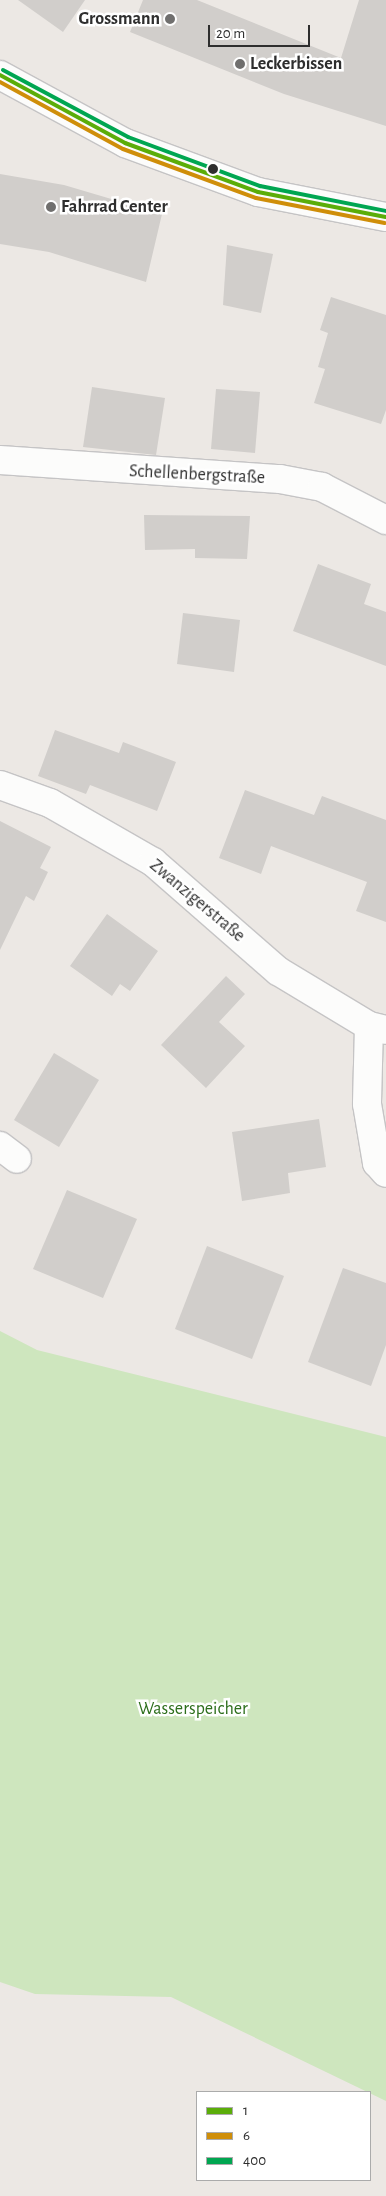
<!DOCTYPE html>
<meta charset="utf-8">
<style>
body{margin:0}
#map{position:relative;width:386px;height:2196px;overflow:hidden;background:#ece8e4;font-family:"Alegreya Sans",sans-serif}
div>[style]{position:absolute}
[style*='--x']{left:calc(var(--x)*1px);top:calc(var(--y)*1px);width:calc(var(--w)*1px);rotate:calc(var(--a)*1deg)}
.green>*{inset:0;background:#cee6be}
.building>*{inset:0;background:#d1cecb}
.roads{filter:drop-shadow(1px 0 #c5c4c5) drop-shadow(-1px 0 #c5c4c5) drop-shadow(0 1px #c5c4c5) drop-shadow(0 -1px #c5c4c5)}
.minor>*{height:28px;margin:-14px;padding:0 14px;transform-origin:14px;border-radius:14px;background:#fcfcfb}
.tertiary>*{height:28px;margin:-14px;padding:0 14px;transform-origin:14px;border-radius:14px;background:#fcfcfb}
.bus-1>*{height:4px;margin:-2px;padding:0 2px;transform-origin:2px;border-radius:2px;background:#5bad09}
.bus-2>*{height:4px;margin:-2px;padding:0 2px;transform-origin:2px;border-radius:2px;background:#cf8e09}
.bus-3>*{height:4px;margin:-2px;padding:0 2px;transform-origin:2px;border-radius:2px;background:#00a651}
.dots>*{width:14px;height:14px;translate:-50% -50%;box-sizing:border-box;border:2px solid #fff;border-radius:50%}
span{translate:-50% -50%;white-space:nowrap;text-align:center;line-height:1.15;-webkit-text-stroke:5px #fff;paint-order:stroke}
.poi-label{font-size:18px;color:#2e2e2e;font-weight:700}
.right{translate:-100% -50%;text-align:right}
.left{translate:0 -50%;text-align:left}
.street-label{font-size:18px;color:#2e2e2e}
.park-label{font-size:18px;color:#2c6e1b}
.legend{position:absolute;left:196px;top:2091px;width:175px;height:90px;box-sizing:border-box;background:#fff;border:1px solid #ababab;margin:0;padding:6px 9px;list-style:none;font-size:15px;color:#2e2e2e}
.legend li{display:flex;align-items:center;gap:10px;height:25px}
.legend b{width:25px;border:1px solid #ababab}
.scale{position:absolute;left:208px;top:25px;width:102px;height:22px;box-sizing:border-box;border:2px solid #2e2e2e;border-top:0;padding-left:6px;font-size:15px;line-height:18px;white-space:nowrap;color:#2e2e2e;-webkit-text-stroke:4px #fff;paint-order:stroke}
</style>
<div id="map">
<div class="green">
<i style="clip-path:polygon(0 1331px,37px 1350px,386px 1437px,386px 2101px,171px 1997px,35px 1994px,0 1982px)"></i>
</div>
<div class="building">
<i style="clip-path:polygon(18px 0,85px 0,63px 32px)"></i>
<i style="clip-path:polygon(143px 0,197px 0,341px 58px,359px 0,386px 0,386px 126px,284px 94px,130px 32px)"></i>
<i style="clip-path:polygon(0 174px,64px 185px,162px 214px,146px 282px,49px 252px,0 244px)"></i>
<i style="clip-path:polygon(227px 245px,273px 254px,261px 313px,223px 305px)"></i>
<i style="clip-path:polygon(331px 297px,386px 315px,386px 410px,381px 424px,314px 403px,325px 369px,318px 367px,328px 333px,320px 330px)"></i>
<i style="clip-path:polygon(92px 387px,165px 398px,156px 455px,83px 447px)"></i>
<i style="clip-path:polygon(216px 389px,260px 392px,255px 453px,211px 449px)"></i>
<i style="clip-path:polygon(144px 515px,250px 516px,247px 559px,195px 558px,195px 549px,145px 550px)"></i>
<i style="clip-path:polygon(318px 564px,371px 584px,364px 604px,386px 612px,386px 666px,293px 631px)"></i>
<i style="clip-path:polygon(183px 613px,240px 620px,234px 672px,177px 664px)"></i>
<i style="clip-path:polygon(55px 730px,119px 753px,123px 742px,176px 762px,157px 811px,90px 785px,86px 794px,38px 776px)"></i>
<i style="clip-path:polygon(245px 790px,314px 815px,322px 796px,386px 820px,386px 922px,356px 911px,367px 882px,271px 846px,261px 874px,219px 858px)"></i>
<i style="clip-path:polygon(0 821px,51px 847px,40px 868px,48px 872px,34px 901px,26px 896px,0 950px)"></i>
<i style="clip-path:polygon(107px 914px,158px 951px,130px 991px,120px 984px,112px 996px,70px 966px)"></i>
<i style="clip-path:polygon(226px 976px,245px 994px,219px 1022px,245px 1046px,206px 1088px,161px 1045px)"></i>
<i style="clip-path:polygon(54px 1053px,99px 1080px,59px 1147px,14px 1120px)"></i>
<i style="clip-path:polygon(319px 1119px,326px 1167px,288px 1173px,290px 1193px,242px 1201px,232px 1132px)"></i>
<i style="clip-path:polygon(67px 1190px,137px 1219px,103px 1298px,33px 1269px)"></i>
<i style="clip-path:polygon(207px 1246px,284px 1276px,252px 1359px,175px 1329px)"></i>
<i style="clip-path:polygon(343px 1268px,386px 1283px,386px 1345px,371px 1386px,308px 1362px)"></i>
</div>
<div class="roads">
<div class="minor">
<i style="--x:0;--y:460;--w:281;--a:3.9"></i>
<i style="--x:280;--y:479;--w:43;--a:10.8"></i>
<i style="--x:322;--y:487;--w:72;--a:27.3"></i>
<i style="--x:0;--y:785;--w:53;--a:19.8"></i>
<i style="--x:50;--y:803;--w:119;--a:29.8"></i>
<i style="--x:153;--y:862;--w:166;--a:41.1"></i>
<i style="--x:278;--y:971;--w:106;--a:31.1"></i>
<i style="--x:369;--y:1026;--w:17;--a:13"></i>
<i style="--x:369;--y:1026;--w:78;--a:91.5"></i>
<i style="--x:367;--y:1104;--w:60;--a:80.4"></i>
<i style="--x:377;--y:1163;--w:13;--a:48"></i>
<i style="--x:0;--y:1146;--w:21;--a:37"></i>
</div>
<div class="tertiary">
<i style="--x:0;--y:75;--w:142;--a:28.5"></i>
<i style="--x:125;--y:143;--w:142;--a:20.2"></i>
<i style="--x:258;--y:192;--w:130;--a:11.1"></i>
</div>
</div>
<div class="bus-1">
<i style="--x:0;--y:75;--w:142;--a:28.5"></i>
<i style="--x:125;--y:143;--w:142;--a:20.2"></i>
<i style="--x:258;--y:192;--w:130;--a:11.1"></i>
</div>
<div class="bus-2">
<i style="--x:0;--y:82;--w:140;--a:28.6"></i>
<i style="--x:123;--y:149;--w:142;--a:20.2"></i>
<i style="--x:256;--y:198;--w:131;--a:11"></i>
</div>
<div class="bus-3">
<i style="--x:3;--y:70;--w:142;--a:28.2"></i>
<i style="--x:128;--y:137;--w:141;--a:20.4"></i>
<i style="--x:260;--y:186;--w:128;--a:11.2"></i>
</div>
<div class="dots">
<i style="left:170px;top:19px;background:#706f6e"></i>
<i style="left:240px;top:64px;background:#706f6e"></i>
<i style="left:213px;top:169px;background:#2e2e2e"></i>
<i style="left:51px;top:207px;background:#706f6e"></i>
</div>
<div class="poi-label">
<span class="right" style="left:160px;top:19px">Grossmann</span>
<span class="left" style="left:250px;top:64px">Leckerbissen</span>
<span class="left" style="left:61px;top:207px">Fahrrad Center</span>
</div>
<div class="street-label">
<span style="left:197px;top:475px;rotate:3deg">Schellenbergstraße</span>
<span style="left:197px;top:901px;rotate:40deg">Zwanzigerstraße</span>
</div>
<div class="park-label">
<span style="left:193px;top:1709px">Wasserspeicher</span>
</div>
<ul class="legend">
<li><b style="height:6px;background:#5bad09"></b>1</li>
<li><b style="height:6px;background:#cf8e09"></b>6</li>
<li><b style="height:6px;background:#00a651"></b>400</li>
</ul>
<div class="scale">20 m</div>
</div>
